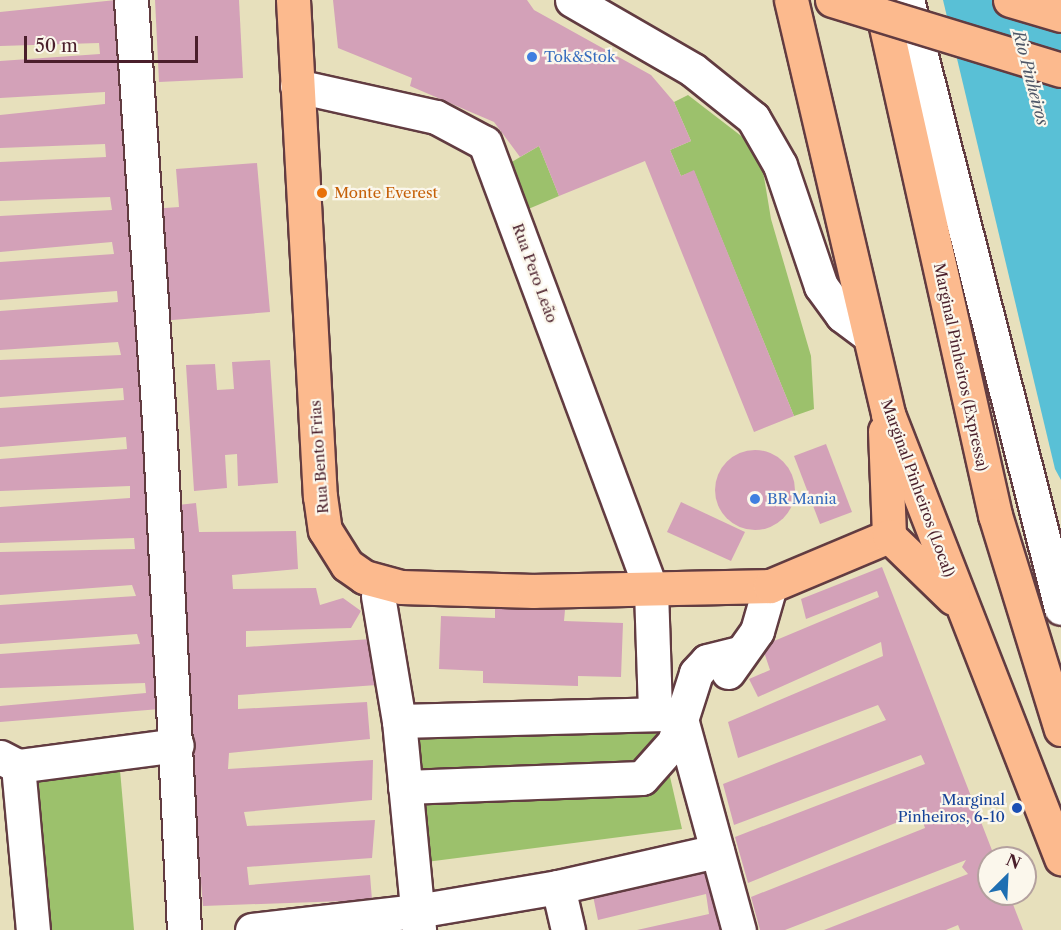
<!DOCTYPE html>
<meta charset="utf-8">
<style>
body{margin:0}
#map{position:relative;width:1061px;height:930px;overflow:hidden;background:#e7e0bc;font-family:"Libre Caslon Text",serif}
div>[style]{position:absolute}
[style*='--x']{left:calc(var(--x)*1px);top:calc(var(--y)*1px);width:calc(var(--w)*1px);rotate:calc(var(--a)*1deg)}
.green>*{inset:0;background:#9cc16c}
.water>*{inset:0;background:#59c0d6}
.building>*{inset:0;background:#d3a1b8}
.round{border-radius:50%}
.roads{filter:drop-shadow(2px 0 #623c41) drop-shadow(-2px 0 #623c41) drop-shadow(0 2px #623c41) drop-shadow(0 -2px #623c41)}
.minor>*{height:33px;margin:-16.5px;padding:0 16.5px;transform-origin:16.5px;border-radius:16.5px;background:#fff}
.major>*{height:33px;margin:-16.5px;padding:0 16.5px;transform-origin:16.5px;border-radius:16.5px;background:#fcba8e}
.highway>*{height:33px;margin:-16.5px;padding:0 16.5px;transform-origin:16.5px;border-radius:16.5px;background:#fcba8e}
.bridges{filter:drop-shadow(2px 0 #623c41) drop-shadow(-2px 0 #623c41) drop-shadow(0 2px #623c41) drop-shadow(0 -2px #623c41)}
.highway-bridge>*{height:33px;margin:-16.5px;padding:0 16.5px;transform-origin:16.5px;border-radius:16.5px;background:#fcba8e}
.dots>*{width:16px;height:16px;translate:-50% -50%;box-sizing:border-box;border:3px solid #fbf7ec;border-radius:50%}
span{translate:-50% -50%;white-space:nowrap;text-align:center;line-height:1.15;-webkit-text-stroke:4.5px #fbf7ec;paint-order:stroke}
.shop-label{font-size:15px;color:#366cbe}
.left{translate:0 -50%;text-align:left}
.food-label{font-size:15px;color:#c56008}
.street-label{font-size:15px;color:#4a1f2b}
.transit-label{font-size:15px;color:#164399}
.right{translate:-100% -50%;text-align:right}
.water-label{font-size:16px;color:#4f5767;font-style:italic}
.north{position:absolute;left:977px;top:846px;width:60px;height:60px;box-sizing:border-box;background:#fbf7ec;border:2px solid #b4a19f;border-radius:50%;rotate:24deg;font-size:16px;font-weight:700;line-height:24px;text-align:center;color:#4a1f2b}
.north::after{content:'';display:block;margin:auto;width:21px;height:27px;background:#1f6fb2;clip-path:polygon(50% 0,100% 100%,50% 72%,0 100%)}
.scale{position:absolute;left:24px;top:36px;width:174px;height:27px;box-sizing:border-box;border:3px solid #4a1f2b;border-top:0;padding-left:8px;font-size:18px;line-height:21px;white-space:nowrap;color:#4a1f2b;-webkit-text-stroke:4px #fbf7ec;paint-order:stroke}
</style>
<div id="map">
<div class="green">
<i style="clip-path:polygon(688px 95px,749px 142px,762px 165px,771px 219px,811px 356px,814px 409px,794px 416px,694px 171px,681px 176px,670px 150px,691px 141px,674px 102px)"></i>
<i style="clip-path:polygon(539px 146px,559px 196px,526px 210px,510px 163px)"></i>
<i style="clip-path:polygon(657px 720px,682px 829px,426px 862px,409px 728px)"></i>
<i style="clip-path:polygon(120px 770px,134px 930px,48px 930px,38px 779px)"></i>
</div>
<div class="water">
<i style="clip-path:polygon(943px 0,1061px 0,1061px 480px,1055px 469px)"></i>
</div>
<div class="building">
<i style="clip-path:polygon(116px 0,141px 333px,160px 709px,0 722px,0 706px,146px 693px,145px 683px,0 688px,0 654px,140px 644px,137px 634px,0 644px,0 605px,136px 596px,132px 585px,0 595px,0 552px,135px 549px,134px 538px,0 543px,0 507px,130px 498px,130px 486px,0 491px,0 459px,127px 449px,126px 437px,0 447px,0 408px,124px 400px,123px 388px,0 397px,0 360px,121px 355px,118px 342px,0 350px,0 311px,118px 302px,117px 291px,0 300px,0 262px,114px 254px,112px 242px,0 252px,0 216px,112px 210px,110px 197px,0 201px,0 162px,106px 157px,105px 144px,0 148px,0 115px,105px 104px,105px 92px,0 98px,0 61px,100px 54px,99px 43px,0 46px,0 12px)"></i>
<i style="clip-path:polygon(155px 0,239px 0,243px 78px,159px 82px)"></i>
<i style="clip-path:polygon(333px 0,527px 0,534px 10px,651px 75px,674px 102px,691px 141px,670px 150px,681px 176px,694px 170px,794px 416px,754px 432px,645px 161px,559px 196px,539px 146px,520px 157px,494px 122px,410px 86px,412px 78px,338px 48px)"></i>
<i style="clip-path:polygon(257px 163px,270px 312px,160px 321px,151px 209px,179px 207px,176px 169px)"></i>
<i style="clip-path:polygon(270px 360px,278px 483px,238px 486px,237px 454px,225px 455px,227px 488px,194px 491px,186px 365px,215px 364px,217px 390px,234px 389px,232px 362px)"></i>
<i style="clip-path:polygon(826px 444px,852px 512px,820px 524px,794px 456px)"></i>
<i class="round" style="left:715px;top:450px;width:80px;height:80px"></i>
<i style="clip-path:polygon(681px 502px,745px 532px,731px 561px,667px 532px)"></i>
<i style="clip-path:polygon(196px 503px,199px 532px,296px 531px,298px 569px,232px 575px,233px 589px,316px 588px,320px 605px,343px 598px,361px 611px,351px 628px,246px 631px,246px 647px,372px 639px,377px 685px,238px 695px,238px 709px,367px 702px,370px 739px,229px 753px,228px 769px,373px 760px,372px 800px,244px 812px,247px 826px,375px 820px,372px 858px,247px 867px,249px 885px,370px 875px,372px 900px,203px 906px,169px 506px)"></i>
<i style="clip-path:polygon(882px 567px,995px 858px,989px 858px,989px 894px,1009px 894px,1023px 930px,960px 930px,958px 925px,946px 930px,824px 930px,968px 874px,962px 867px,966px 860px,785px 930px,760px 930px,751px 897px,925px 828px,920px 813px,748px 883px,735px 837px,925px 764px,921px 755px,734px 825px,723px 784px,886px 720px,878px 705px,738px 758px,728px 722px,883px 656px,881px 642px,758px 697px,749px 679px,770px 670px,762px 646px,879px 597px,877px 591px,806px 619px,801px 599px)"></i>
<i style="clip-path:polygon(495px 607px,565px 610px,564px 621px,623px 623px,621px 677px,578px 676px,578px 686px,483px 683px,483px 671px,439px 669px,441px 616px,495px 618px)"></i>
<i style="clip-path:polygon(714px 863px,732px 930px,637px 930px,709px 914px,706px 894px,598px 920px,592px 891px)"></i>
</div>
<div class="roads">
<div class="minor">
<i style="--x:131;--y:0;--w:421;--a:86.2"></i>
<i style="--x:159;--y:420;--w:511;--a:87.19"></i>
<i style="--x:572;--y:0;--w:140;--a:30"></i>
<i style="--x:693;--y:70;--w:77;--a:38.7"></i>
<i style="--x:753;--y:118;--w:54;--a:60.1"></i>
<i style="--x:780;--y:165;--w:128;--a:71.3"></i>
<i style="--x:821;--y:286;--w:36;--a:54"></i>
<i style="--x:842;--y:315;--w:31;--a:37"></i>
<i style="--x:907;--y:0;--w:627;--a:75.79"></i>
<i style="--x:297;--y:86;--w:142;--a:12.6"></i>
<i style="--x:436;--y:117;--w:55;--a:28"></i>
<i style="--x:485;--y:143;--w:477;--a:69.6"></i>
<i style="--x:651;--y:590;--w:122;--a:88.1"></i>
<i style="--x:378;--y:596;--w:127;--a:80.5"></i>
<i style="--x:399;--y:721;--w:210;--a:84.5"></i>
<i style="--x:728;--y:672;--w:50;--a:-54.7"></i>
<i style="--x:757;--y:631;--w:47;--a:-73.9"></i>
<i style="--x:680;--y:715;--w:223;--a:74.7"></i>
<i style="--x:399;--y:721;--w:276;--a:-1.5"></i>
<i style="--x:0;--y:757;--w:20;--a:27"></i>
<i style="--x:18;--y:766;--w:160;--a:-7.5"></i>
<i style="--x:18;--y:766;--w:165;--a:84.8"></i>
<i style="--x:405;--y:787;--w:237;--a:-2.2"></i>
<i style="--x:642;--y:778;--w:48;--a:-48.4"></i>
<i style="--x:674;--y:742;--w:72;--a:-72.3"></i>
<i style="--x:696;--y:673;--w:16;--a:-47"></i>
<i style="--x:707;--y:661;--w:32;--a:-14"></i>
<i style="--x:558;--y:887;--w:44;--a:76.9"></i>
<i style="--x:252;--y:930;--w:166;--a:-6.6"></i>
<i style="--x:417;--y:911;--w:143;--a:-9.7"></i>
<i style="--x:558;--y:887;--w:163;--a:-12.8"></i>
</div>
<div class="major">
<i style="--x:293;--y:0;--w:497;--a:86.9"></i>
<i style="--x:320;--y:496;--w:34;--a:82"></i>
<i style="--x:325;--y:530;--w:41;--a:57.8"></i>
<i style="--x:347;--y:565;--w:21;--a:35"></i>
<i style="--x:364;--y:577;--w:38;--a:15"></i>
<i style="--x:401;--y:587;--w:133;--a:1.7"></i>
<i style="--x:534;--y:591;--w:236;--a:-1.2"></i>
<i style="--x:770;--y:586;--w:129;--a:-22.8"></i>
<i style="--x:791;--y:0;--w:425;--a:76.8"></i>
<i style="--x:888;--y:414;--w:477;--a:68.7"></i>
<i style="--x:885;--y:431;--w:105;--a:87.8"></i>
<i style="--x:889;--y:536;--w:89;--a:44.1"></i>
</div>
<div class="highway">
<i style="--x:880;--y:0;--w:528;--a:77.41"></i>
<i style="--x:995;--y:515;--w:224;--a:72.9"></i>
<i style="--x:1010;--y:0;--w:53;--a:16.4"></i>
</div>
</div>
<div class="bridges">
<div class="highway-bridge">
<i style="--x:832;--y:0;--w:239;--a:17"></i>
</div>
</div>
<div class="dots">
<i style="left:532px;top:57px;background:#3f7fe0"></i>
<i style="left:322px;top:193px;background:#e8710a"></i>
<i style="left:755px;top:499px;background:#3f7fe0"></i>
<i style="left:1017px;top:808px;background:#1a4fb4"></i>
</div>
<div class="shop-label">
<span class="left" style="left:544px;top:57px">Tok&amp;Stok</span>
<span class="left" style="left:767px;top:499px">BR Mania</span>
</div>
<div class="food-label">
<span class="left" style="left:334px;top:193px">Monte Everest</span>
</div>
<div class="street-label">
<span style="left:535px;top:273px;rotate:70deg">Rua Pero Leão</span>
<span style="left:961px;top:367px;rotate:78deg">Marginal Pinheiros (Expressa)</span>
<span style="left:319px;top:457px;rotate:-94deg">Rua Bento Frias</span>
<span style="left:918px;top:488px;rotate:70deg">Marginal Pinheiros (Local)</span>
</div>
<div class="transit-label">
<span class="right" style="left:1005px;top:808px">Marginal<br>Pinheiros, 6-10</span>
</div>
<div class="water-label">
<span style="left:1031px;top:78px;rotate:75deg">Rio Pinheiros</span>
</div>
<div class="north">N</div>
<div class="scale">50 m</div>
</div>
